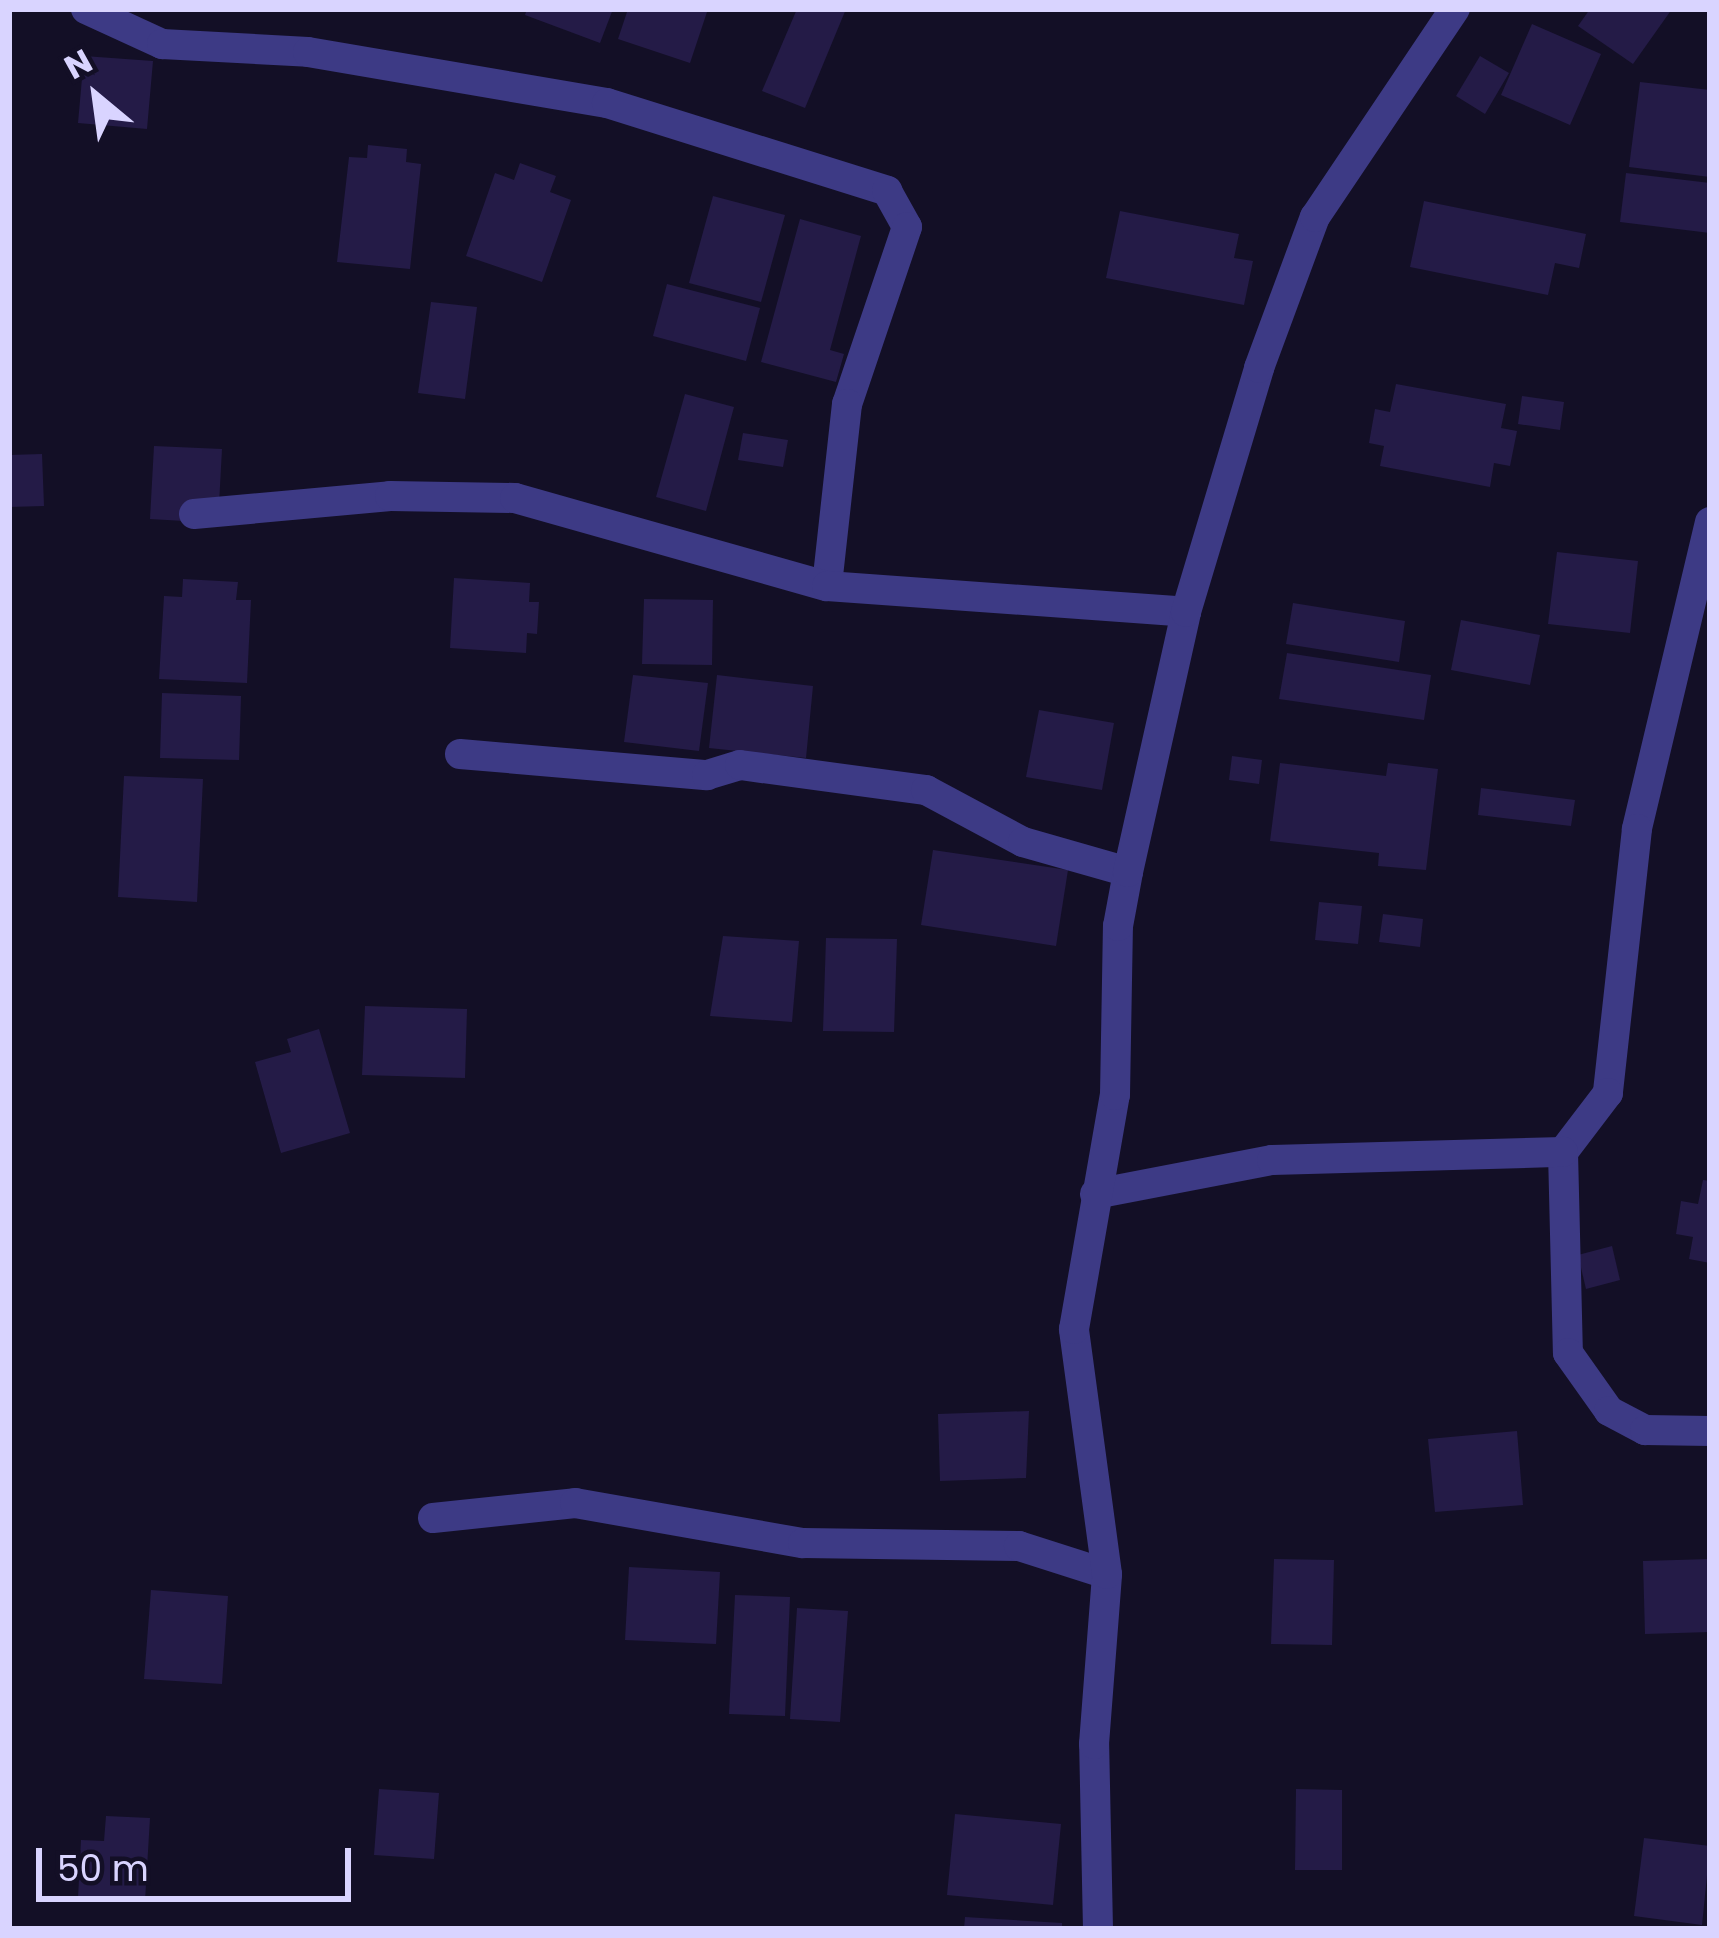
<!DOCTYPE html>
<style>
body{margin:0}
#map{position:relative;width:1719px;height:1938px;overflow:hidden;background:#130f26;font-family:Poppins,sans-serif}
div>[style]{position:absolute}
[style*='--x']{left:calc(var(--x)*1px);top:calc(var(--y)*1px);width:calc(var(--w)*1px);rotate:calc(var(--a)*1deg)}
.building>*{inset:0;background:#241b47}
.minor>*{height:30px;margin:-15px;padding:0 15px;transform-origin:15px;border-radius:15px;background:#3d3a85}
span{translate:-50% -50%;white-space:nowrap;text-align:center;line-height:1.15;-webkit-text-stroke:9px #130f26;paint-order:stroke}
.frame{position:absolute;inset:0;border:12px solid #d9d4ff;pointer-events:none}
.north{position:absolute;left:36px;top:36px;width:120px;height:120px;-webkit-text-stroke:9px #130f26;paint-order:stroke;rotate:331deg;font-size:33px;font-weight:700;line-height:48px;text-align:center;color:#d9d4ff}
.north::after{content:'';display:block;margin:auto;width:42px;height:54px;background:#d9d4ff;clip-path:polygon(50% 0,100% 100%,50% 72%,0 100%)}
.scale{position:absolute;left:36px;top:1848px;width:315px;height:54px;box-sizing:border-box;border:6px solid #d9d4ff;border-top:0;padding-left:15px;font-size:36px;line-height:42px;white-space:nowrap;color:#d9d4ff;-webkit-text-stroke:9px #130f26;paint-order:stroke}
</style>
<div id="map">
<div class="building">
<i style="clip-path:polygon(527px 9px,613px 9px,600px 43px,525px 15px)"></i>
<i style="clip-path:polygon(628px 9px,708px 9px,690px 63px,618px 39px)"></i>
<i style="clip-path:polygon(797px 9px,846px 9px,805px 108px,762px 91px)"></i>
<i style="clip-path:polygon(1590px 9px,1672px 9px,1633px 64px,1578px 26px)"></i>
<i style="clip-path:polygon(1532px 24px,1601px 54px,1570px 125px,1501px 95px)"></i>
<i style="clip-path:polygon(84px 56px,153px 61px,147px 129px,78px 123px)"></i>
<i style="clip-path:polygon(1480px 56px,1509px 73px,1485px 114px,1456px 96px)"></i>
<i style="clip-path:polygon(1640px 82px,1710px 90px,1710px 177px,1629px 167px)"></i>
<i style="clip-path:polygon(368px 145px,407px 149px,406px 162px,421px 164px,410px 269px,337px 262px,349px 157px,367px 158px)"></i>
<i style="clip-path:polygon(520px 163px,556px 176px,550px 192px,571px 200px,542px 282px,466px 256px,495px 173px,514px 180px)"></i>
<i style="clip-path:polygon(1626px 173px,1710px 183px,1710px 233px,1620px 222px)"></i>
<i style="clip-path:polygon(713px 196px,785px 215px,761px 302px,689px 283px)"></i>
<i style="clip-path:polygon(1424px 201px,1586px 234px,1579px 268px,1555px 263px,1548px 295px,1410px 267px)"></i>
<i style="clip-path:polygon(1120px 211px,1239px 234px,1234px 258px,1253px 261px,1244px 305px,1106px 278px)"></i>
<i style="clip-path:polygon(800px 219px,861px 236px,830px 350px,844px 354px,836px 382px,761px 362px)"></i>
<i style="clip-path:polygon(667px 284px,760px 308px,746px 361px,653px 336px)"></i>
<i style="clip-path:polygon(431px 302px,477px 307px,465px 399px,418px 393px)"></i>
<i style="clip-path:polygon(1396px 384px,1506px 404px,1501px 428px,1517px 431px,1510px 466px,1494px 463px,1490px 487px,1380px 466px,1384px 446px,1369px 443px,1375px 409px,1390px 412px)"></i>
<i style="clip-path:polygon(685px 394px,734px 407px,706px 511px,656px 497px)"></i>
<i style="clip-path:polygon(1522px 396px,1564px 402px,1560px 430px,1518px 424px)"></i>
<i style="clip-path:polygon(743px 433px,788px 440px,783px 467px,738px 460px)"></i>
<i style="clip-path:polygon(154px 446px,222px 449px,218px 523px,150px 519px)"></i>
<i style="clip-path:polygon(42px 454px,44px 506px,9px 507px,9px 455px)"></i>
<i style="clip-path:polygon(1557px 552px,1638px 561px,1630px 633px,1548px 624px)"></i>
<i style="clip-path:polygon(454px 578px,530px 583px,529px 602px,539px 602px,537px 634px,527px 633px,526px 653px,450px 648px)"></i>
<i style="clip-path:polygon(183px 579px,238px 582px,236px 600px,251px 600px,247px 683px,159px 679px,164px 596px,182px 597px)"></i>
<i style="clip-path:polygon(644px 599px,713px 600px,712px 665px,642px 664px)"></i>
<i style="clip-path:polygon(1293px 603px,1405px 621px,1399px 662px,1286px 644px)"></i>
<i style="clip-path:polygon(1461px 620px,1540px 635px,1530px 685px,1451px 670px)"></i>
<i style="clip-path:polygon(1287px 653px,1431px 675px,1424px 720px,1279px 699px)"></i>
<i style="clip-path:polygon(633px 675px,708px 683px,699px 751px,624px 742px)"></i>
<i style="clip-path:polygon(717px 675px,813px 686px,806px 758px,709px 748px)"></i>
<i style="clip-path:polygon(162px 693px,241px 696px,239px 760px,160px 758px)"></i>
<i style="clip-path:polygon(1039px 710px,1114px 723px,1102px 790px,1026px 777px)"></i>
<i style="clip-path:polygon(1232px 756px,1262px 760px,1259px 784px,1229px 780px)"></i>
<i style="clip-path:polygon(1280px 763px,1386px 776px,1388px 763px,1438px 769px,1426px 870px,1378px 866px,1379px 853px,1270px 841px)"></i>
<i style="clip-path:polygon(124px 776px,203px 779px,197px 902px,118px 897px)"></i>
<i style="clip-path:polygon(1481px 788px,1575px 800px,1571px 826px,1478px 815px)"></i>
<i style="clip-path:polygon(933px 850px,1068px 870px,1056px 946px,921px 925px)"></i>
<i style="clip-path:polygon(1319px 902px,1362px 906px,1358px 944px,1315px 940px)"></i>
<i style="clip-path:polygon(1383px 914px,1423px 919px,1420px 947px,1379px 942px)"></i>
<i style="clip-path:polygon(723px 936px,799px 941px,792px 1022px,710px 1016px)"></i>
<i style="clip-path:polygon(826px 938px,897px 939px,894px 1032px,823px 1031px)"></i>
<i style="clip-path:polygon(365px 1006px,467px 1009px,465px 1078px,362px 1075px)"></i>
<i style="clip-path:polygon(319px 1029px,350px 1133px,281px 1153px,255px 1062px,291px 1052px,287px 1039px)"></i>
<i style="clip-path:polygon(1703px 1180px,1710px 1181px,1710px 1263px,1689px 1259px,1693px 1237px,1676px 1234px,1681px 1201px,1698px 1204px)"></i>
<i style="clip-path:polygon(1612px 1246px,1620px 1280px,1586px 1289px,1578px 1255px)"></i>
<i style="clip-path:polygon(1029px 1411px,1026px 1478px,940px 1481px,938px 1414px)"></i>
<i style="clip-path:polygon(1517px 1431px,1523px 1505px,1435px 1512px,1428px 1439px)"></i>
<i style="clip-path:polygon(1274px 1559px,1334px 1560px,1332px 1645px,1271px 1644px)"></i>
<i style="clip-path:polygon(1710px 1559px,1710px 1632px,1645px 1634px,1643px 1561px)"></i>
<i style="clip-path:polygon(629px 1567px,720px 1572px,716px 1644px,625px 1640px)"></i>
<i style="clip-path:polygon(151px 1590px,228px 1596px,222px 1684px,144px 1679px)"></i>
<i style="clip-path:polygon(735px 1595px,790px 1597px,785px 1716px,729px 1714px)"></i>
<i style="clip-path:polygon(797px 1608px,848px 1611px,840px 1722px,790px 1719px)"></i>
<i style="clip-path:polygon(379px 1789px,439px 1793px,434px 1859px,374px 1855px)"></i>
<i style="clip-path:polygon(1296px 1789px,1342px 1790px,1342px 1870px,1295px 1870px)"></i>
<i style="clip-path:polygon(955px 1814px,1061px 1824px,1053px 1905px,947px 1895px)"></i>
<i style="clip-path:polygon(106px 1816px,150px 1818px,145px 1901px,78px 1898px,81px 1840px,104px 1841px)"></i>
<i style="clip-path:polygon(1644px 1838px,1710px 1846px,1702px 1925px,1634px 1916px)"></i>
<i style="clip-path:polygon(965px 1917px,1062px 1923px,1062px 1929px,964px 1929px)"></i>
</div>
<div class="minor">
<i style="--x:86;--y:9;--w:84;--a:24.7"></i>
<i style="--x:162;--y:44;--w:146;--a:3.1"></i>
<i style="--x:308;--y:52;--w:303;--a:9.7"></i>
<i style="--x:607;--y:103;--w:294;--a:17.4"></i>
<i style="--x:887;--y:191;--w:41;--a:60.9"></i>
<i style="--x:907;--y:227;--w:187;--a:108.7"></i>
<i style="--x:847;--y:404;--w:183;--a:96.3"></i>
<i style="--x:194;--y:514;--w:197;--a:-5.2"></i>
<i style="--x:390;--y:496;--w:125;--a:0.9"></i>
<i style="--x:515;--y:498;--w:324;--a:15.8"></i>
<i style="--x:827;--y:586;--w:360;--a:4.1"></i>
<i style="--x:1710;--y:522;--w:316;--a:103.4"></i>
<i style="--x:1637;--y:829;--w:266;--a:96.3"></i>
<i style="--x:1608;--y:1093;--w:74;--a:127.3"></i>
<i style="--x:1563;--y:1152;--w:201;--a:88.6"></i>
<i style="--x:1568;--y:1353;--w:71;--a:54.7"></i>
<i style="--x:1609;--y:1411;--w:41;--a:27.8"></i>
<i style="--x:1645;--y:1430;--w:65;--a:0.9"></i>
<i style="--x:460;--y:754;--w:248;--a:4.9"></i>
<i style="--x:707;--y:775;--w:34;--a:-17"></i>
<i style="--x:740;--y:765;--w:188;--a:7.7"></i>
<i style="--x:926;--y:790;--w:110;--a:28.2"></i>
<i style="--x:1023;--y:842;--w:109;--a:15.9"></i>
<i style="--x:1095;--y:1194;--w:180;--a:-10.9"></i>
<i style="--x:1272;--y:1160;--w:291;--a:-1.6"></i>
<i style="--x:433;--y:1518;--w:143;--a:-6"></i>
<i style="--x:575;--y:1503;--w:231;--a:10"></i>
<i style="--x:803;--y:1543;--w:216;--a:0.8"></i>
<i style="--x:1019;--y:1546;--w:92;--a:17.7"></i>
<i style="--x:1098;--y:1929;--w:185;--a:-91.2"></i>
<i style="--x:1094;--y:1744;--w:170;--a:-85.6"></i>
<i style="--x:1107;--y:1574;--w:247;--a:-97.7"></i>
<i style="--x:1074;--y:1329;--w:238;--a:-80.1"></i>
<i style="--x:1115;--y:1095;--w:169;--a:-89"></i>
<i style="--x:1118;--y:926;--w:55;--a:-79.5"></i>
<i style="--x:1128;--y:872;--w:266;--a:-77.4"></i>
<i style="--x:1186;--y:612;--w:255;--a:-73.3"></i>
<i style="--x:1259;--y:368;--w:161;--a:-69.7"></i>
<i style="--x:1315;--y:217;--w:251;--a:-56.1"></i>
</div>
<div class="frame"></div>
<div class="north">N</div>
<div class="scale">50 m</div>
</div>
